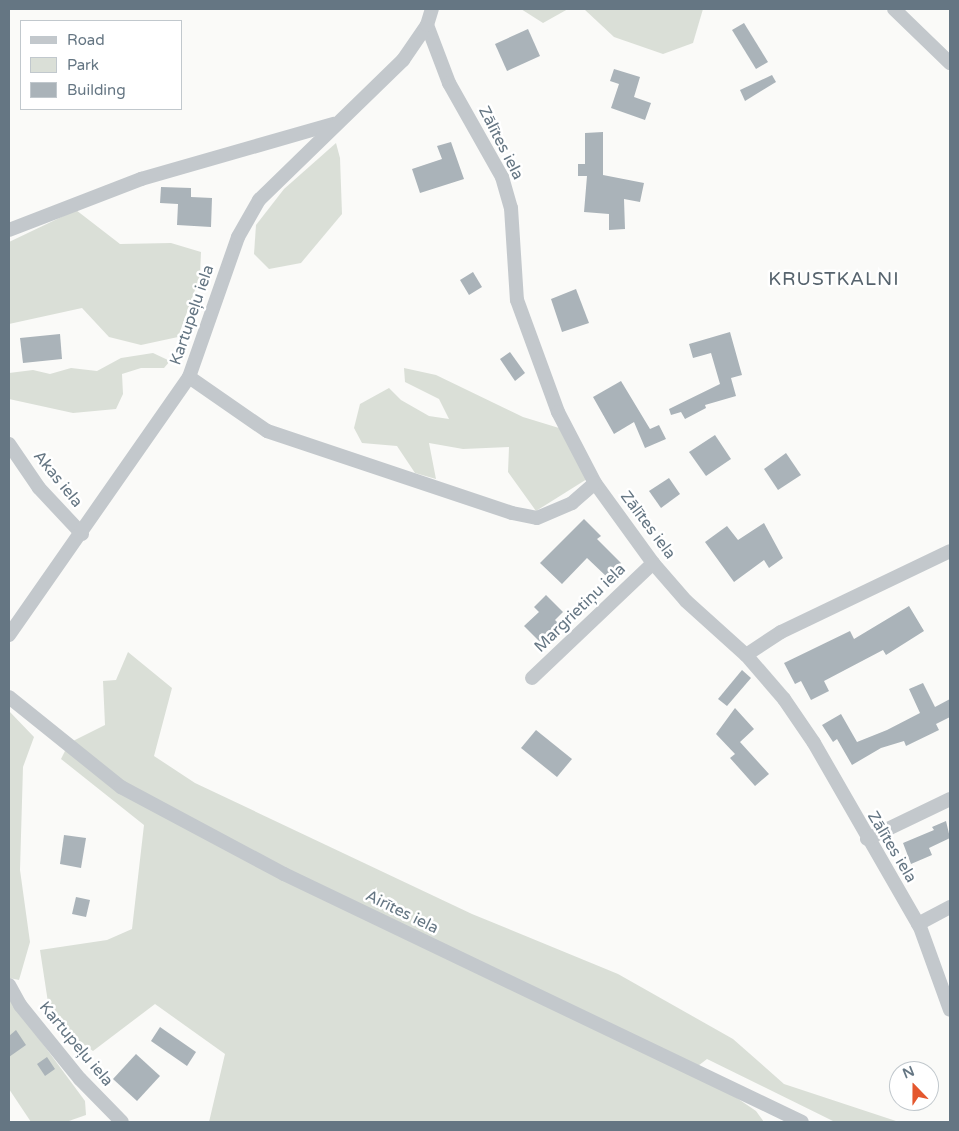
<!DOCTYPE html>
<meta charset="utf-8">
<style>
body{margin:0}
#map{position:relative;width:959px;height:1131px;overflow:hidden;background:#fafaf8;font-family:"Varela Round",sans-serif}
div>[style]{position:absolute}
[style*='--x']{left:calc(var(--x)*1px);top:calc(var(--y)*1px);width:calc(var(--w)*1px);rotate:calc(var(--a)*1deg)}
.green>*{inset:0;background:#dadfd7}
.building>*{inset:0;background:#aab3b9}
.minor>*{height:14px;margin:-7px;padding:0 7px;transform-origin:7px;border-radius:7px;background:#c3c8cc}
span{translate:-50% -50%;white-space:nowrap;text-align:center;line-height:1.15;-webkit-text-stroke:5px #fff;paint-order:stroke}
.street-label{font-size:16px;color:#657683}
.quarter-label{font-size:19px;color:#57646e;letter-spacing:1px}
.frame{position:absolute;inset:0;border:10px solid #657683;pointer-events:none}
.legend{position:absolute;left:20px;top:20px;width:162px;height:90px;box-sizing:border-box;background:#fff;border:1px solid #c1c8cd;margin:0;padding:6px 9px;list-style:none;font-size:15px;color:#657683}
.legend li{display:flex;align-items:center;gap:10px;height:25px}
.legend b{width:25px;border:1px solid #c1c8cd}
.north{position:absolute;left:889px;top:1061px;width:50px;height:50px;box-sizing:border-box;background:#fff;border:1px solid #c1c8cd;border-radius:50%;rotate:338deg;font-size:14px;font-weight:700;line-height:20px;text-align:center;color:#657683}
.north::after{content:'';display:block;margin:auto;width:18px;height:22px;background:#e4572e;clip-path:polygon(50% 0,100% 100%,50% 72%,0 100%)}
</style>
<div id="map">
<div class="green">
<i style="clip-path:polygon(521px 9px,568px 9px,543px 23px)"></i>
<i style="clip-path:polygon(584px 9px,703px 9px,693px 43px,663px 54px,614px 37px)"></i>
<i style="clip-path:polygon(336px 143px,340px 158px,342px 214px,301px 263px,269px 269px,254px 254px,256px 225px,284px 189px)"></i>
<i style="clip-path:polygon(76px 210px,120px 244px,171px 243px,201px 252px,200px 276px,178px 337px,141px 345px,109px 337px,82px 308px,9px 324px,9px 242px)"></i>
<i style="clip-path:polygon(153px 353px,170px 361px,164px 368px,141px 368px,122px 374px,123px 394px,116px 409px,73px 413px,9px 399px,9px 373px,33px 370px,50px 374px,71px 368px,97px 371px,121px 358px)"></i>
<i style="clip-path:polygon(404px 368px,436px 375px,523px 417px,559px 428px,587px 479px,536px 511px,508px 472px,509px 447px,463px 449px,429px 443px,436px 479px,415px 473px,397px 446px,362px 443px,354px 428px,360px 404px,389px 388px,401px 400px,429px 416px,449px 419px,439px 399px,405px 382px)"></i>
<i style="clip-path:polygon(128px 652px,172px 688px,154px 756px,195px 783px,472px 914px,618px 974px,733px 1039px,784px 1084px,899px 1122px,835px 1122px,707px 1059px,694px 1069px,756px 1111px,764px 1122px,209px 1122px,225px 1054px,155px 1004px,93px 1051px,51px 1022px,40px 950px,107px 940px,132px 929px,144px 825px,61px 759px,69px 743px,105px 725px,103px 681px,116px 680px)"></i>
<i style="clip-path:polygon(9px 711px,34px 737px,23px 767px,20px 870px,30px 942px,19px 980px,9px 978px)"></i>
<i style="clip-path:polygon(9px 998px,85px 1101px,86px 1115px,66px 1122px,31px 1122px,9px 1089px)"></i>
</div>
<div class="building">
<i style="clip-path:polygon(744px 23px,768px 62px,756px 69px,732px 30px)"></i>
<i style="clip-path:polygon(528px 29px,540px 56px,507px 71px,495px 44px)"></i>
<i style="clip-path:polygon(614px 69px,640px 77px,634px 97px,651px 103px,645px 120px,611px 108px,619px 84px,610px 81px)"></i>
<i style="clip-path:polygon(772px 75px,776px 82px,745px 101px,740px 90px)"></i>
<i style="clip-path:polygon(603px 132px,603px 175px,644px 183px,640px 202px,624px 199px,625px 229px,609px 230px,609px 214px,584px 212px,587px 176px,578px 176px,578px 164px,585px 164px,585px 133px)"></i>
<i style="clip-path:polygon(451px 142px,464px 179px,420px 193px,412px 169px,442px 159px,437px 146px)"></i>
<i style="clip-path:polygon(161px 187px,191px 188px,191px 197px,212px 198px,211px 227px,177px 225px,178px 204px,160px 203px)"></i>
<i style="clip-path:polygon(473px 272px,482px 287px,469px 295px,460px 280px)"></i>
<i style="clip-path:polygon(576px 289px,589px 323px,562px 332px,551px 299px)"></i>
<i style="clip-path:polygon(730px 332px,742px 375px,731px 378px,736px 396px,705px 405px,706px 408px,685px 419px,681px 412px,671px 415px,669px 409px,720px 384px,711px 353px,693px 358px,689px 344px)"></i>
<i style="clip-path:polygon(60px 334px,62px 359px,23px 363px,20px 338px)"></i>
<i style="clip-path:polygon(510px 352px,525px 373px,515px 381px,500px 359px)"></i>
<i style="clip-path:polygon(621px 381px,650px 429px,659px 425px,666px 439px,645px 448px,634px 422px,614px 434px,593px 397px)"></i>
<i style="clip-path:polygon(715px 435px,731px 459px,706px 476px,689px 452px)"></i>
<i style="clip-path:polygon(786px 453px,801px 475px,778px 490px,764px 469px)"></i>
<i style="clip-path:polygon(669px 478px,680px 494px,661px 508px,649px 491px)"></i>
<i style="clip-path:polygon(584px 519px,601px 536px,597px 539px,621px 563px,607px 577px,587px 558px,562px 584px,540px 563px)"></i>
<i style="clip-path:polygon(764px 523px,783px 558px,769px 568px,764px 560px,734px 582px,705px 542px,727px 526px,738px 540px)"></i>
<i style="clip-path:polygon(546px 595px,563px 612px,555px 620px,560px 625px,541px 643px,524px 626px,539px 612px,534px 607px)"></i>
<i style="clip-path:polygon(909px 606px,924px 631px,886px 655px,883px 650px,824px 681px,829px 691px,811px 700px,801px 681px,795px 684px,784px 663px,850px 631px,854px 639px)"></i>
<i style="clip-path:polygon(742px 670px,751px 678px,727px 706px,718px 699px)"></i>
<i style="clip-path:polygon(923px 683px,935px 707px,950px 699px,950px 717px,936px 724px,939px 730px,906px 746px,904px 741px,881px 748px,852px 765px,837px 739px,833px 742px,822px 725px,841px 714px,857px 742px,887px 730px,920px 713px,909px 689px)"></i>
<i style="clip-path:polygon(735px 708px,754px 729px,740px 742px,769px 774px,755px 786px,730px 758px,735px 754px,716px 734px)"></i>
<i style="clip-path:polygon(536px 730px,572px 759px,557px 777px,521px 748px)"></i>
<i style="clip-path:polygon(946px 821px,950px 838px,929px 848px,932px 855px,911px 864px,903px 843px,934px 830px,932px 827px)"></i>
<i style="clip-path:polygon(64px 835px,86px 838px,81px 868px,60px 864px)"></i>
<i style="clip-path:polygon(76px 897px,90px 900px,86px 917px,72px 914px)"></i>
<i style="clip-path:polygon(160px 1027px,196px 1052px,187px 1066px,151px 1041px)"></i>
<i style="clip-path:polygon(16px 1030px,26px 1045px,9px 1057px,9px 1036px)"></i>
<i style="clip-path:polygon(136px 1054px,160px 1076px,137px 1101px,113px 1079px)"></i>
<i style="clip-path:polygon(47px 1057px,55px 1069px,45px 1076px,37px 1064px)"></i>
</div>
<div class="minor">
<i style="--x:894;--y:9;--w:78;--a:44"></i>
<i style="--x:427;--y:25;--w:62;--a:69.2"></i>
<i style="--x:449;--y:83;--w:108;--a:60.6"></i>
<i style="--x:502;--y:177;--w:32;--a:74"></i>
<i style="--x:511;--y:208;--w:92;--a:86.3"></i>
<i style="--x:517;--y:300;--w:119;--a:69.9"></i>
<i style="--x:558;--y:412;--w:80;--a:62.5"></i>
<i style="--x:595;--y:483;--w:99;--a:54.1"></i>
<i style="--x:653;--y:563;--w:50;--a:49"></i>
<i style="--x:686;--y:601;--w:81;--a:42"></i>
<i style="--x:746;--y:655;--w:58;--a:49.2"></i>
<i style="--x:784;--y:699;--w:53;--a:55.7"></i>
<i style="--x:814;--y:743;--w:212;--a:60.1"></i>
<i style="--x:920;--y:927;--w:88;--a:70.1"></i>
<i style="--x:9;--y:230;--w:142;--a:-21.1"></i>
<i style="--x:141;--y:179;--w:200;--a:-16"></i>
<i style="--x:189;--y:377;--w:95;--a:34.7"></i>
<i style="--x:267;--y:431;--w:258;--a:18.5"></i>
<i style="--x:512;--y:513;--w:25;--a:11"></i>
<i style="--x:537;--y:518;--w:38;--a:-23"></i>
<i style="--x:572;--y:503;--w:30;--a:-41"></i>
<i style="--x:9;--y:444;--w:53;--a:55.7"></i>
<i style="--x:39;--y:488;--w:63;--a:46.9"></i>
<i style="--x:9;--y:635;--w:315;--a:-55.1"></i>
<i style="--x:189;--y:377;--w:148;--a:-70.7"></i>
<i style="--x:238;--y:237;--w:43;--a:-60.4"></i>
<i style="--x:259;--y:200;--w:201;--a:-44.2"></i>
<i style="--x:403;--y:60;--w:42;--a:-55.6"></i>
<i style="--x:427;--y:25;--w:17;--a:-73"></i>
<i style="--x:746;--y:655;--w:42;--a:-33.3"></i>
<i style="--x:781;--y:632;--w:187;--a:-25.6"></i>
<i style="--x:532;--y:678;--w:167;--a:-43.5"></i>
<i style="--x:9;--y:697;--w:144;--a:38.8"></i>
<i style="--x:121;--y:787;--w:185;--a:28.1"></i>
<i style="--x:284;--y:874;--w:574;--a:25.58"></i>
<i style="--x:867;--y:839;--w:92;--a:-25.7"></i>
<i style="--x:918;--y:924;--w:36;--a:-28"></i>
<i style="--x:9;--y:985;--w:23;--a:61"></i>
<i style="--x:20;--y:1005;--w:95;--a:51"></i>
<i style="--x:80;--y:1079;--w:60;--a:45.7"></i>
</div>
<div class="street-label">
<span style="left:501px;top:143px;rotate:63deg">Zālītes iela</span>
<span style="left:192px;top:315px;rotate:-71deg">Kartupeļu iela</span>
<span style="left:58px;top:479px;rotate:51deg">Akas iela</span>
<span style="left:648px;top:525px;rotate:53deg">Zālītes iela</span>
<span style="left:580px;top:608px;rotate:-44deg">Margrietiņu iela</span>
<span style="left:892px;top:847px;rotate:59deg">Zālītes iela</span>
<span style="left:402px;top:912px;rotate:26deg">Airītes iela</span>
<span style="left:76px;top:1044px;rotate:50deg">Kartupeļu iela</span>
</div>
<div class="quarter-label">
<span style="left:834px;top:280px">KRUSTKALNI</span>
</div>
<div class="frame"></div>
<ul class="legend">
<li><b style="height:6px;background:#c3c8cc"></b>Road</li>
<li><b style="height:14px;background:#dadfd7"></b>Park</li>
<li><b style="height:14px;background:#aab3b9"></b>Building</li>
</ul>
<div class="north">N</div>
</div>
